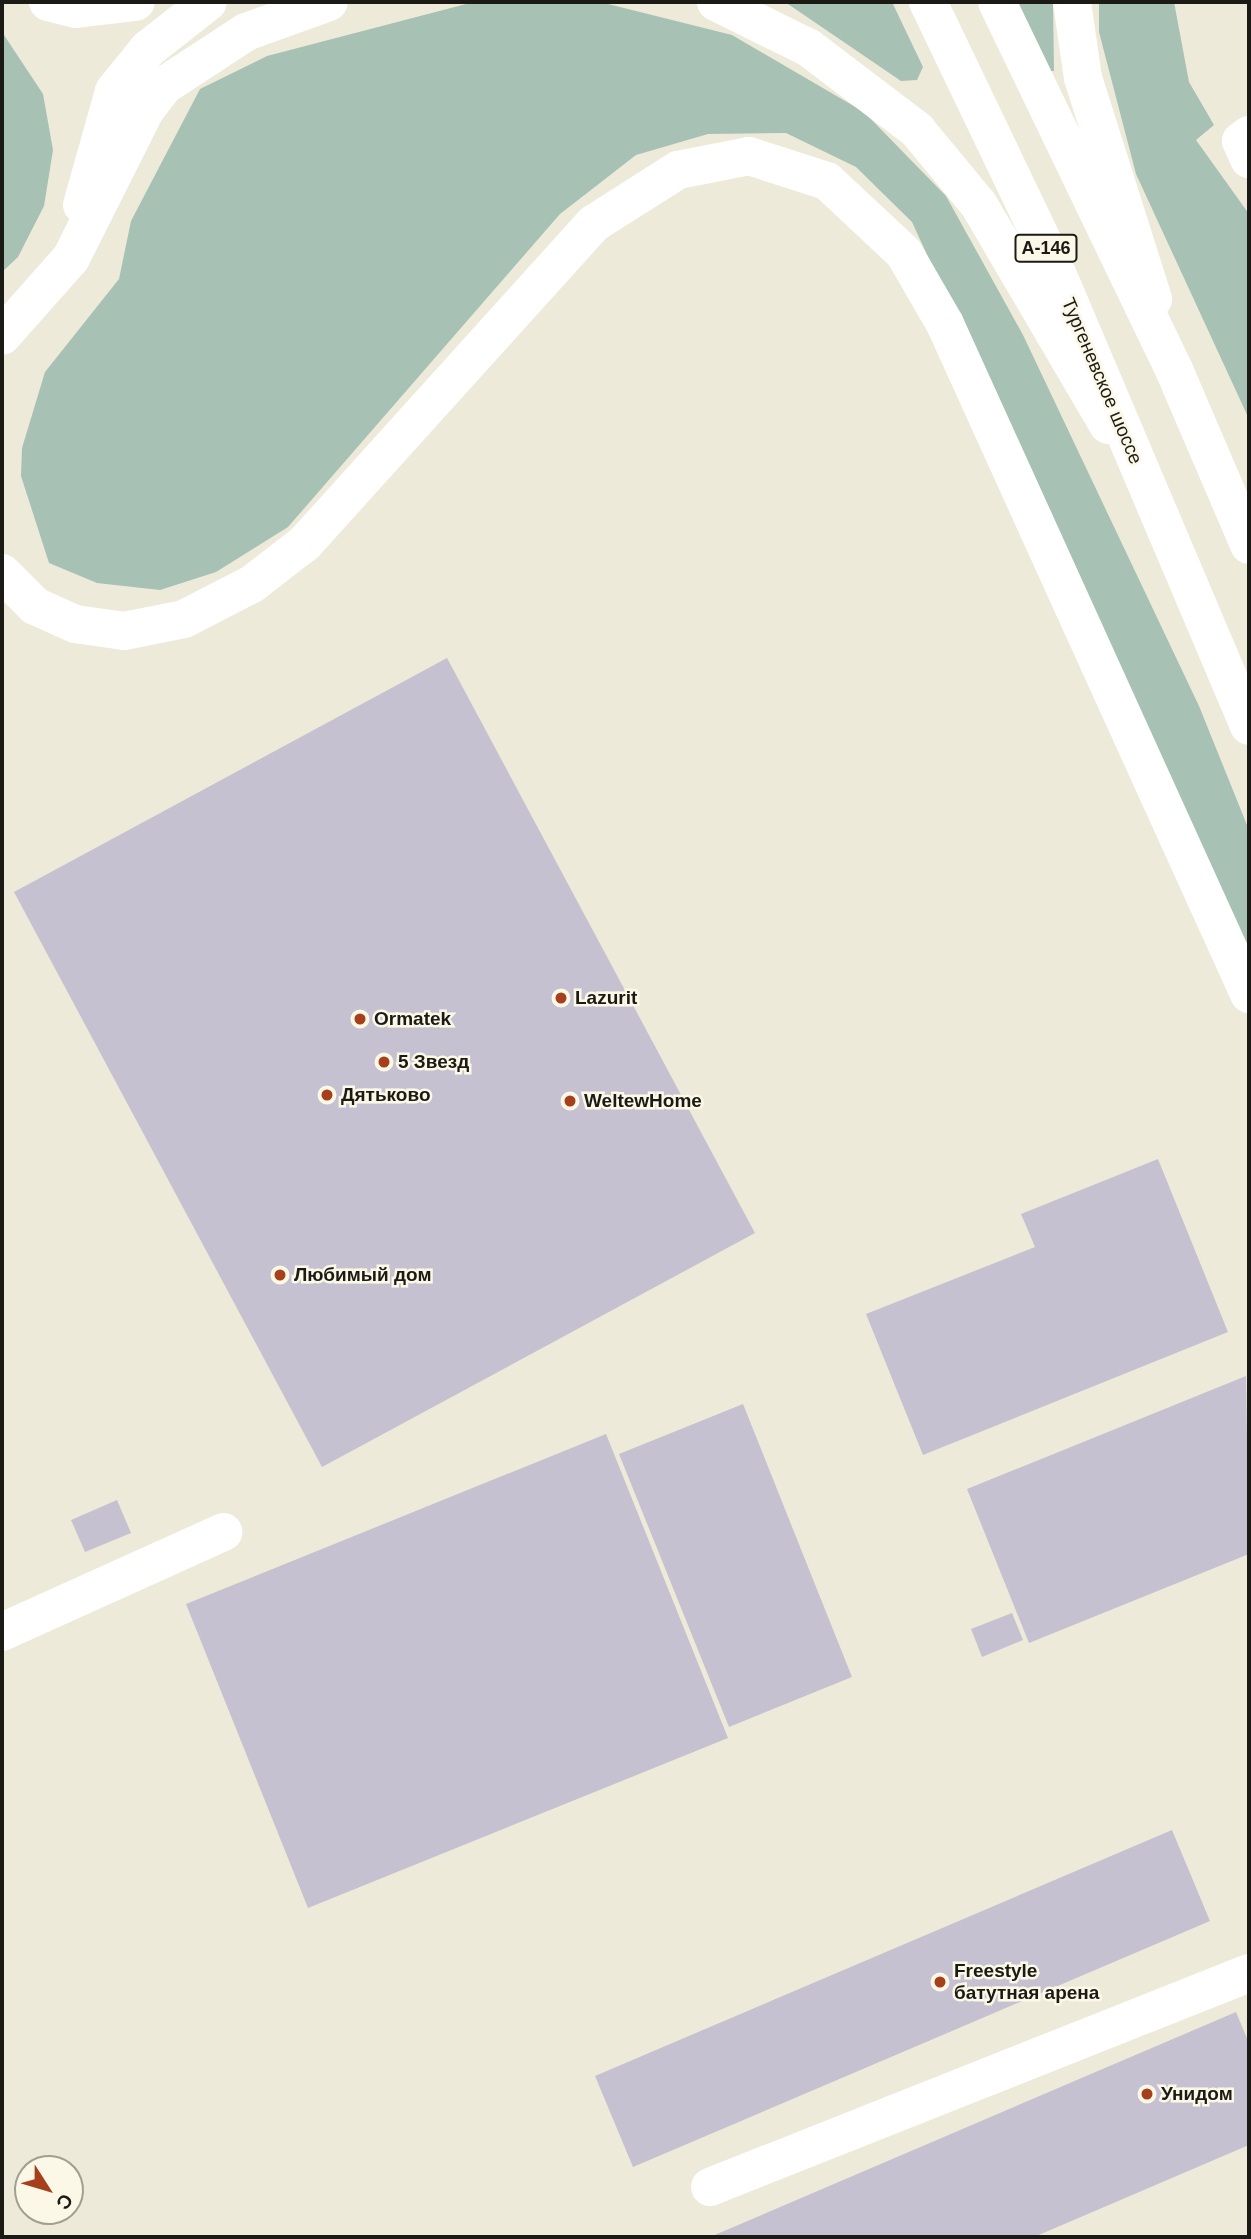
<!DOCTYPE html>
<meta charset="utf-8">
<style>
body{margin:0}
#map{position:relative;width:1251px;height:2239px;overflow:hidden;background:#edead9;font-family:Helvetica,sans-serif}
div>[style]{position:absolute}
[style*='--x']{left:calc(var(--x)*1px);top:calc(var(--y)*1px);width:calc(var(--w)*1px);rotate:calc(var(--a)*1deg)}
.green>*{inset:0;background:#a7c1b4}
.building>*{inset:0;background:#c5c1d1}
.minor>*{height:38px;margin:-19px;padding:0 19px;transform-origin:19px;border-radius:19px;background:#fff}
.highway>*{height:38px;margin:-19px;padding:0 19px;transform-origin:19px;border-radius:19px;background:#fff}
.dots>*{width:19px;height:19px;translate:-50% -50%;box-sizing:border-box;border:4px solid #fbf8e7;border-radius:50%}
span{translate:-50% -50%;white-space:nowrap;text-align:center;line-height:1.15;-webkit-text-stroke:5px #fbf8e7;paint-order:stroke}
.shield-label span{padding:2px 5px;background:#fbf8e7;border:2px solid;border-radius:5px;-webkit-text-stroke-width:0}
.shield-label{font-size:18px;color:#1b1a14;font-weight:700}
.street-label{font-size:19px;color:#1b1a14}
.poi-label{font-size:19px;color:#1b1a14;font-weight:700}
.left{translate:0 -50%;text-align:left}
.frame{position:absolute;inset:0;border:4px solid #1b1a14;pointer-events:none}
.north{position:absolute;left:14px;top:2155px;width:70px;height:70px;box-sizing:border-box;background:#fbf8e7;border:2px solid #a19f93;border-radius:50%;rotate:127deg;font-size:19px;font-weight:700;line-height:28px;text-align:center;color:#1b1a14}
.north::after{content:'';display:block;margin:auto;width:24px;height:32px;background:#a63f1b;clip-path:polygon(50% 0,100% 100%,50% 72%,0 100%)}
</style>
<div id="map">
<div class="green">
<i style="clip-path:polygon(600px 2px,732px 35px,864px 112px,946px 196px,1023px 335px,1199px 706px,1249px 830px,1249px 955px,912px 222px,856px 167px,786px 133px,708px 134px,636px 155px,560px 214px,288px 527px,216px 572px,160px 590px,97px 583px,49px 563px,21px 476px,22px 448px,45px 372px,119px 279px,131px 221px,200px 89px,267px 56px,470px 3px)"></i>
<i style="clip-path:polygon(785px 2px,892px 2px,923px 67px,917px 80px,901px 81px)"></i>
<i style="clip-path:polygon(1017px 2px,1053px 2px,1054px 71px,1046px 71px)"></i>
<i style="clip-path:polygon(1099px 2px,1174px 2px,1189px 82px,1214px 125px,1196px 140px,1249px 214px,1249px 419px,1136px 174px,1099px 32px)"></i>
<i style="clip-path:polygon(2px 32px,43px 94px,53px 150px,44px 206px,18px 257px,2px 272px)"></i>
</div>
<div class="building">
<i style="clip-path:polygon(447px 658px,755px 1233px,322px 1467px,14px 892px)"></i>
<i style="clip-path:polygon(1158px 1159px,1228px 1332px,923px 1455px,866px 1314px,1035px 1247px,1021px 1214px)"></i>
<i style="clip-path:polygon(1246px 1376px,1249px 1554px,1029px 1643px,967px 1489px)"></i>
<i style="clip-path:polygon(743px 1404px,852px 1677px,729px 1727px,619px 1454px)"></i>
<i style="clip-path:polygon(606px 1434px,728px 1738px,308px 1908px,186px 1604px)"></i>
<i style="clip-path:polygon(117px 1500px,131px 1533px,85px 1552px,71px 1520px)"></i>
<i style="clip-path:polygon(1012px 1613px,1023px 1640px,982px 1657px,971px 1629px)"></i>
<i style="clip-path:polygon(1172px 1830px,1210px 1921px,633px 2167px,595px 2076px)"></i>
<i style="clip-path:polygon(1236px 2012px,1249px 2043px,1249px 2145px,1034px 2237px,710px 2237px)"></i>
</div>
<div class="minor">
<i style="--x:48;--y:2;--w:29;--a:14"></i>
<i style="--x:76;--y:9;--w:60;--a:-6.7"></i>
<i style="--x:716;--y:2;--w:104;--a:26.3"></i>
<i style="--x:809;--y:48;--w:136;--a:37.2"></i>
<i style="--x:917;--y:130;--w:97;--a:50.4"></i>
<i style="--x:979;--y:205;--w:255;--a:59.6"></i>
<i style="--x:1072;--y:2;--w:77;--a:81.8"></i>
<i style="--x:1083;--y:78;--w:232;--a:72.4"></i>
<i style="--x:1249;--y:135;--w:10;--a:143"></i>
<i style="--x:1241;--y:141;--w:20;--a:66"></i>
<i style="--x:82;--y:205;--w:118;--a:-74.3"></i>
<i style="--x:114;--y:91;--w:54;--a:-51"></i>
<i style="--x:148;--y:49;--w:76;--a:-38.1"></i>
<i style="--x:2;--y:336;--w:104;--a:-48.5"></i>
<i style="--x:71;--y:258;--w:167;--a:-63.3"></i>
<i style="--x:146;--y:109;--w:31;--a:-52"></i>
<i style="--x:165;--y:85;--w:97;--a:-33.2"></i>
<i style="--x:246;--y:32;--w:88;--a:-19.9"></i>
<i style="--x:2;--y:573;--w:47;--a:45"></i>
<i style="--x:35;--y:606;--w:44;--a:24.2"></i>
<i style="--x:75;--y:624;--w:49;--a:8.1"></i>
<i style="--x:124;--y:631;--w:61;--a:-11.3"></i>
<i style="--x:184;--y:619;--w:76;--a:-27.2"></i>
<i style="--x:252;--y:584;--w:67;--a:-37.7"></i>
<i style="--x:305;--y:543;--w:430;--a:-47.9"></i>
<i style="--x:593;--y:224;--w:101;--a:-32.4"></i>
<i style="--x:678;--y:170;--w:72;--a:-11.2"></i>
<i style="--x:749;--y:156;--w:82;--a:17.8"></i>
<i style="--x:827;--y:181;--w:105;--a:43.1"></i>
<i style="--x:904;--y:253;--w:82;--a:60"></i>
<i style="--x:945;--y:324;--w:736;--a:65.59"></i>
<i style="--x:2;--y:1632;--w:243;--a:-24.3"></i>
<i style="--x:710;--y:2187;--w:580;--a:-21.65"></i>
</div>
<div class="highway">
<i style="--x:928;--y:2;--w:285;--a:64.4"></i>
<i style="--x:1051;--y:259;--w:507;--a:67.02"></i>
<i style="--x:997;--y:2;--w:411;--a:64.3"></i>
<i style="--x:1175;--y:372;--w:188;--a:66.8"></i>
</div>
<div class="dots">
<i style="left:561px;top:998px;background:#a63f1b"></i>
<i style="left:360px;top:1019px;background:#a63f1b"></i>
<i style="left:384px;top:1062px;background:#a63f1b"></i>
<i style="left:327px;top:1095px;background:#a63f1b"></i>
<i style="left:570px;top:1101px;background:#a63f1b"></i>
<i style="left:280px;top:1275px;background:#a63f1b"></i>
<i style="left:940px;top:1982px;background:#a63f1b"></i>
<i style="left:1147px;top:2094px;background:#a63f1b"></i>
</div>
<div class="shield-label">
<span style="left:1046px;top:248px">А-146</span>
</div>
<div class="street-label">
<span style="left:1102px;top:381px;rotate:67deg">Тургеневское шоссе</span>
</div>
<div class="poi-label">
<span class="left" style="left:575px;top:998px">Lazurit</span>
<span class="left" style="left:374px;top:1019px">Ormatek</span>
<span class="left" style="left:398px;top:1062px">5 Звезд</span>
<span class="left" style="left:341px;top:1095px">Дятьково</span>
<span class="left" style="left:584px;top:1101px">WeltewHome</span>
<span class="left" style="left:294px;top:1275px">Любимый дом</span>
<span class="left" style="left:954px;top:1982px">Freestyle<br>батутная арена</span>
<span class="left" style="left:1161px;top:2094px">Унидом</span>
</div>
<div class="frame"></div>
<div class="north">С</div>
</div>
